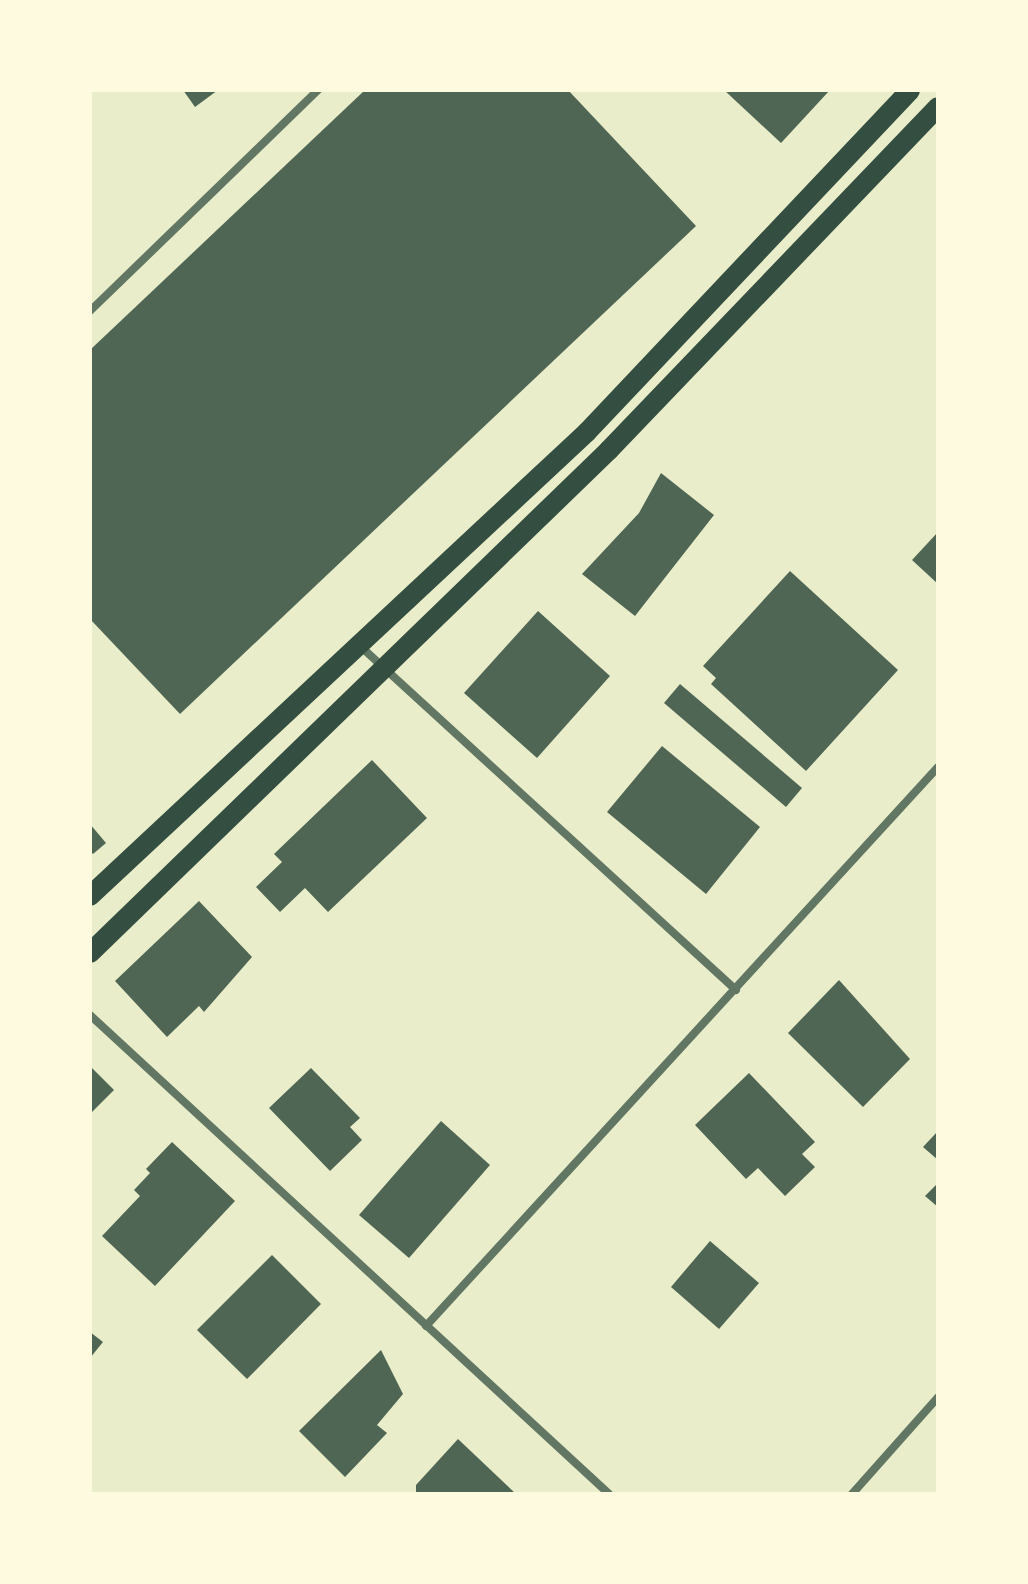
<!DOCTYPE html>
<style>
body{margin:0}
#map{position:relative;width:1028px;height:1584px;overflow:hidden;background:#e9edc9;font-family:"PT Sans Narrow",sans-serif}
div>[style]{position:absolute}
[style*='--x']{left:calc(var(--x)*1px);top:calc(var(--y)*1px);width:calc(var(--w)*1px);rotate:calc(var(--a)*1deg)}
.building>*{inset:0;background:#4f6655}
.minor>*{height:8px;margin:-4px;padding:0 4px;transform-origin:4px;border-radius:4px;background:#617663}
.primary>*{height:20px;margin:-10px;padding:0 10px;transform-origin:10px;border-radius:10px;background:#344e41}
span{translate:-50% -50%;white-space:nowrap;text-align:center;line-height:1.15;-webkit-text-stroke:8px #fefae0;paint-order:stroke}
.frame{position:absolute;inset:0;border:92px solid #fefae0;pointer-events:none}
</style>
<div id="map">
<div class="building">
<i style="clip-path:polygon(183px 90px,218px 90px,195px 107px)"></i>
<i style="clip-path:polygon(365px 90px,568px 90px,696px 226px,180px 714px,90px 619px,90px 350px)"></i>
<i style="clip-path:polygon(724px 90px,830px 90px,781px 143px)"></i>
<i style="clip-path:polygon(661px 473px,714px 515px,635px 616px,582px 574px,639px 513px)"></i>
<i style="clip-path:polygon(938px 532px,938px 584px,912px 560px)"></i>
<i style="clip-path:polygon(790px 571px,898px 670px,806px 771px,711px 684px,716px 678px,703px 666px)"></i>
<i style="clip-path:polygon(538px 611px,610px 676px,537px 758px,464px 693px)"></i>
<i style="clip-path:polygon(680px 684px,802px 788px,786px 807px,664px 703px)"></i>
<i style="clip-path:polygon(662px 746px,760px 827px,706px 894px,607px 812px)"></i>
<i style="clip-path:polygon(372px 760px,427px 818px,328px 912px,305px 888px,280px 912px,256px 887px,282px 862px,274px 854px)"></i>
<i style="clip-path:polygon(90px 824px,106px 843px,93px 854px,90px 851px)"></i>
<i style="clip-path:polygon(199px 901px,252px 957px,204px 1012px,199px 1006px,167px 1037px,115px 981px)"></i>
<i style="clip-path:polygon(839px 980px,910px 1059px,863px 1107px,788px 1033px)"></i>
<i style="clip-path:polygon(90px 1066px,114px 1090px,90px 1114px)"></i>
<i style="clip-path:polygon(311px 1068px,360px 1118px,350px 1127px,362px 1140px,330px 1171px,269px 1108px)"></i>
<i style="clip-path:polygon(749px 1073px,815px 1142px,802px 1154px,815px 1167px,785px 1196px,758px 1168px,746px 1179px,695px 1125px)"></i>
<i style="clip-path:polygon(441px 1121px,490px 1165px,409px 1258px,359px 1215px)"></i>
<i style="clip-path:polygon(938px 1131px,938px 1160px,923px 1147px)"></i>
<i style="clip-path:polygon(172px 1142px,235px 1201px,155px 1286px,102px 1236px,140px 1196px,134px 1190px,150px 1173px,146px 1169px)"></i>
<i style="clip-path:polygon(938px 1183px,938px 1207px,925px 1196px)"></i>
<i style="clip-path:polygon(710px 1241px,759px 1283px,719px 1329px,671px 1287px)"></i>
<i style="clip-path:polygon(272px 1255px,321px 1304px,247px 1379px,197px 1330px)"></i>
<i style="clip-path:polygon(90px 1332px,103px 1342px,90px 1358px)"></i>
<i style="clip-path:polygon(381px 1350px,403px 1394px,377px 1425px,387px 1433px,345px 1477px,299px 1431px)"></i>
<i style="clip-path:polygon(458px 1439px,516px 1494px,416px 1494px,416px 1485px)"></i>
</div>
<div class="minor">
<i style="--x:90;--y:311;--w:318;--a:-44.1"></i>
<i style="--x:359;--y:645;--w:511;--a:42.46"></i>
<i style="--x:90;--y:1015;--w:706;--a:42.7"></i>
<i style="--x:426;--y:1326;--w:758;--a:-47.51"></i>
<i style="--x:852;--y:1494;--w:130;--a:-48.4"></i>
</div>
<div class="primary">
<i style="--x:90;--y:896;--w:680;--a:-43.03"></i>
<i style="--x:587;--y:432;--w:470;--a:-46.6"></i>
<i style="--x:90;--y:953;--w:723;--a:-44.1"></i>
<i style="--x:609;--y:450;--w:475;--a:-46.2"></i>
</div>
<div class="frame"></div>
</div>
